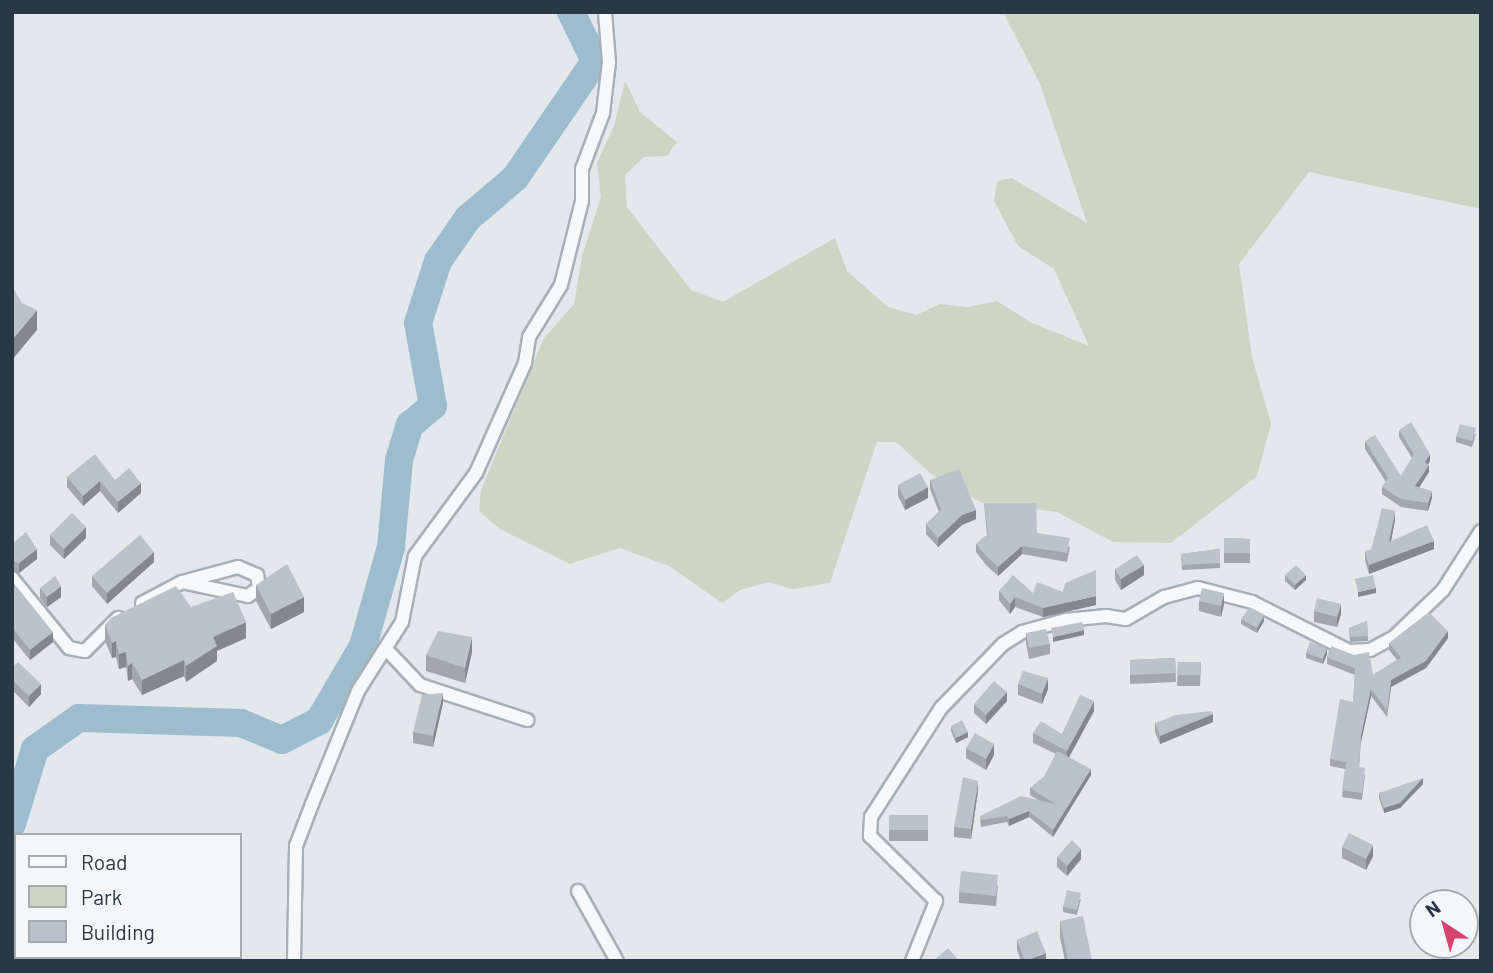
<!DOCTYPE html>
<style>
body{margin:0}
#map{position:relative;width:1493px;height:973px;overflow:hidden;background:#e3e8ec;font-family:Barlow,sans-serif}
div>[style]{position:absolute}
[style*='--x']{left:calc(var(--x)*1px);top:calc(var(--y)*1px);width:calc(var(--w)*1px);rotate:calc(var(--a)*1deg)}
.green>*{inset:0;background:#cbd7c4}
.river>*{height:28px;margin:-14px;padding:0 14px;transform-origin:14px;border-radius:14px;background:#9dbcce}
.roads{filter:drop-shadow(2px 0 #a8b0b7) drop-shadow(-2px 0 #a8b0b7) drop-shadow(0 2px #a8b0b7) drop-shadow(0 -2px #a8b0b7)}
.street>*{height:12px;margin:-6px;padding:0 6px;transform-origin:6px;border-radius:6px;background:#f7f8fa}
.wall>*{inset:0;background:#a0a7af}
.shaded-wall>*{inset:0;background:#82888e}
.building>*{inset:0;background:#bac2cb}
span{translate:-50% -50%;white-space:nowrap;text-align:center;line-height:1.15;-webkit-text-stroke:6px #f4f7f9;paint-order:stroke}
.frame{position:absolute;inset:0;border:14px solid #2a3846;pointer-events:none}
.legend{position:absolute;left:14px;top:833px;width:228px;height:126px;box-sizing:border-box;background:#f4f7f9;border:2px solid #a3abb1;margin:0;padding:9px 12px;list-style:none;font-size:21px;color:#2a3846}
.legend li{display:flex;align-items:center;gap:14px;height:35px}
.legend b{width:35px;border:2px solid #a3abb1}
.north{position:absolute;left:1409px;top:889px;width:70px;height:70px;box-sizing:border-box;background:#f4f7f9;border:2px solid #a3abb1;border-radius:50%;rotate:324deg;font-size:19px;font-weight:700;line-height:28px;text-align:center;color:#2a3846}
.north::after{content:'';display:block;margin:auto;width:24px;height:32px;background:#d8426e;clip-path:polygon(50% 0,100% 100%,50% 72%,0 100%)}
</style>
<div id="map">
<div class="green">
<i style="clip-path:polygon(1003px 12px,1481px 12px,1481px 209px,1309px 172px,1239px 264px,1252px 357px,1271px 424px,1257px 476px,1171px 543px,1113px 542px,1057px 512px,982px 503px,930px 473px,896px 442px,877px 442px,830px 583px,792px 589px,768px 582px,740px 590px,722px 603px,669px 566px,620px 548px,570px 564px,500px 529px,479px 511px,481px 490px,544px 338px,574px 304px,582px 256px,601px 197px,597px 163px,614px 126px,625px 81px,640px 112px,677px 142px,667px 156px,644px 157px,625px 175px,627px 207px,691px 290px,723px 302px,835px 238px,847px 271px,888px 307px,916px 315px,940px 304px,968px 307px,997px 301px,1030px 322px,1089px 346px,1054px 269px,1018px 246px,994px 201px,997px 181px,1012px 178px,1087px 223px,1040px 84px)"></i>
</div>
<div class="river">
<i style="--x:12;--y:824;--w:78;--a:-73"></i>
<i style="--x:35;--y:749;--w:54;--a:-35.2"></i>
<i style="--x:79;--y:718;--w:162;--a:1.8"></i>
<i style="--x:241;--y:723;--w:44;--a:22.5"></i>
<i style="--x:282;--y:740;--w:42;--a:-27.2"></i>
<i style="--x:319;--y:721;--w:87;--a:-59.6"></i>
<i style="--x:363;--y:646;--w:103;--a:-74.2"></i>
<i style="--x:391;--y:547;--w:87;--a:-84.7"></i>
<i style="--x:399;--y:460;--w:37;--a:-73"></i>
<i style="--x:410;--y:425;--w:30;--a:-40"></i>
<i style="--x:433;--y:406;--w:84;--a:-100.2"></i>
<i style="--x:418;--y:323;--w:65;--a:-72.1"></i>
<i style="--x:438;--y:261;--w:52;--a:-55.1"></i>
<i style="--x:468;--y:218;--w:62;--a:-40.4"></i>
<i style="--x:515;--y:178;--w:142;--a:-55.6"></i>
<i style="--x:595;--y:61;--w:55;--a:-116.1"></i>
</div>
<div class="roads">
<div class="street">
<i style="--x:12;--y:578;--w:90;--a:50.8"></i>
<i style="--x:69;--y:648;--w:16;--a:11"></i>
<i style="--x:85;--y:651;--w:47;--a:-45"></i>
<i style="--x:142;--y:603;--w:45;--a:-27.7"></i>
<i style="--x:182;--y:582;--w:58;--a:-15"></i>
<i style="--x:238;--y:567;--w:21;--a:23"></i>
<i style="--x:257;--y:575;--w:13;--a:81"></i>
<i style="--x:259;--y:588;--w:14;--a:144"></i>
<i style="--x:248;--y:596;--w:67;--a:-168"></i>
<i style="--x:387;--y:650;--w:48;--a:46.7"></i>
<i style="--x:420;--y:685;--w:113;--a:18.1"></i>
<i style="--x:578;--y:891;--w:80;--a:60.9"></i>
<i style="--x:294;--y:961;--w:115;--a:-89"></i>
<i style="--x:296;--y:846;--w:45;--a:-69.1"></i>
<i style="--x:312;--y:804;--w:122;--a:-67.8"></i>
<i style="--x:358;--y:691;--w:82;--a:-57.5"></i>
<i style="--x:402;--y:622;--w:67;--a:-78.9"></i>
<i style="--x:415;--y:556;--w:103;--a:-53.7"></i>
<i style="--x:476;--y:473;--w:120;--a:-66"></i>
<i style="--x:525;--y:363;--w:26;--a:-81"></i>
<i style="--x:529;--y:337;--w:61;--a:-58.4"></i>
<i style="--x:561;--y:285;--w:87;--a:-76"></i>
<i style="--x:582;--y:201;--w:32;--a:-90"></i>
<i style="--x:582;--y:169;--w:60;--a:-69.4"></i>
<i style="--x:603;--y:113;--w:51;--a:-83.3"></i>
<i style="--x:609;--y:62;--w:50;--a:-94.6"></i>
<i style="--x:912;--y:961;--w:65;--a:-68.2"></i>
<i style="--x:936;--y:901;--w:93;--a:-135.4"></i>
<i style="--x:870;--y:836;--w:19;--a:-87"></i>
<i style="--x:871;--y:817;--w:130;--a:-57.3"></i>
<i style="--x:941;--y:708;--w:89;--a:-45.9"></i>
<i style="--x:1003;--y:644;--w:22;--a:-32"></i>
<i style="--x:1022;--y:632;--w:46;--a:-15.3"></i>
<i style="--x:1066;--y:620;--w:40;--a:-5.7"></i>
<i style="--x:1106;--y:616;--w:20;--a:9"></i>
<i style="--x:1126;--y:619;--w:44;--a:-30.1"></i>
<i style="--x:1164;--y:597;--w:35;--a:-15"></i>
<i style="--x:1198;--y:588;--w:56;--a:14.5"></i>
<i style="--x:1252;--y:602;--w:109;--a:26.8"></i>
<i style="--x:1349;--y:651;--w:21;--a:-3"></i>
<i style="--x:1370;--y:650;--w:26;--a:-28"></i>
<i style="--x:1393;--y:638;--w:69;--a:-43.8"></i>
<i style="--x:1443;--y:590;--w:70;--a:-57.2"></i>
</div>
</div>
<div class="wall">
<i style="clip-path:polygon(1399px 430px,1430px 461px,1428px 464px,1429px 472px,1419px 487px,1432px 498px,1428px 511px,1401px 507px,1382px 494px,1382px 487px,1386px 482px,1365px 449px,1365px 441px,1401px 476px,1412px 458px,1399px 437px)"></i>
<i style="clip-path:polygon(1476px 434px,1472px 447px,1456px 442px,1456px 437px)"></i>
<i style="clip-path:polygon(67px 477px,115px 480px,141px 493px,118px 513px,100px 491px,83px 506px,67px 487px)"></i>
<i style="clip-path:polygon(930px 480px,976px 519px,962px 525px,938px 547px,926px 534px,926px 524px,939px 512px,930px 489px)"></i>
<i style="clip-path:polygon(898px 485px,928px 498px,905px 510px,898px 496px)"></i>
<i style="clip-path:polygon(984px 503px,1037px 533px,1070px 547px,1067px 562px,1022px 554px,998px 576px,986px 565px,976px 552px,976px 544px,987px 535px)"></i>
<i style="clip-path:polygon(1395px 520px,1391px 541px,1434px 549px,1369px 574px,1365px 560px,1365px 551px,1371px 550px)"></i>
<i style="clip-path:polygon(50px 535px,86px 538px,64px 559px,50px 545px)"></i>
<i style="clip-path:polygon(1224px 538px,1250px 539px,1250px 563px,1224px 563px)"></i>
<i style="clip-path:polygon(12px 544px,37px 559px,19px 573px,12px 572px)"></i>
<i style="clip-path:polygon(1220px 549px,1220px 568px,1182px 570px,1181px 554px)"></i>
<i style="clip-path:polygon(154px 562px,107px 604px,92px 586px,92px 576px)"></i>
<i style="clip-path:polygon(1115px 569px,1144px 575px,1121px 590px,1115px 580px)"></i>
<i style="clip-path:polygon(1285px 575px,1306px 580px,1295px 590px,1285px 581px)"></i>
<i style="clip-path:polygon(12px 581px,53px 642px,30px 660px,12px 638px)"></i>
<i style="clip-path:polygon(256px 585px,304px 612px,271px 629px,256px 601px)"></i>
<i style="clip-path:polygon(40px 588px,61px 597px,47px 607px,40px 598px)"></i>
<i style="clip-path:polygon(999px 591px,1033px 593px,1096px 605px,1043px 617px,1015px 607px,1010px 614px,999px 600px)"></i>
<i style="clip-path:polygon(1199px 601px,1224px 604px,1221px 617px,1199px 611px)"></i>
<i style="clip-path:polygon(191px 607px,246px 638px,217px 651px,217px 661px,186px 682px,184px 676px,142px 695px,132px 679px,128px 681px,126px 667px,119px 669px,116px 657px,112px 658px,105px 641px,105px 625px)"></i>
<i style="clip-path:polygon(1314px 611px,1341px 614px,1337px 627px,1314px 622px)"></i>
<i style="clip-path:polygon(1241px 619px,1264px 621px,1257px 633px,1241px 624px)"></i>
<i style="clip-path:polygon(1367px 621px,1368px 641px,1350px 642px,1349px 628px)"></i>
<i style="clip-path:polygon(1026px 633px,1050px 644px,1050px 654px,1029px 659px,1026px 643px)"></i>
<i style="clip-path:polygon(1448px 638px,1426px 668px,1391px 687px,1387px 717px,1371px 696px,1361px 742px,1359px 767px,1365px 775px,1362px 800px,1342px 797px,1345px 769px,1330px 766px,1330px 759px,1353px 702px,1355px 675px,1327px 664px,1327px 657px,1373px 675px,1397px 660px,1389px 650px,1389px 643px)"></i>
<i style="clip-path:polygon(472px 652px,465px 683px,426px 671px,426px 655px)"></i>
<i style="clip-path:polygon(1306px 653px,1327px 654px,1323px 664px,1306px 658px)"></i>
<i style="clip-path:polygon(1175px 658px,1176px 682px,1130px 684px,1130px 660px)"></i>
<i style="clip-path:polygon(1178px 662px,1201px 662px,1200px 686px,1177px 686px)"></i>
<i style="clip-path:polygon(12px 667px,41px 694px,29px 707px,12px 690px)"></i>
<i style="clip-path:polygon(1018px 684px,1048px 689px,1042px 704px,1018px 695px)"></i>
<i style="clip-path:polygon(1007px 701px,986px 724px,974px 713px,974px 704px)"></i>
<i style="clip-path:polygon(443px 703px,433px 747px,413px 743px,413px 732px)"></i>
<i style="clip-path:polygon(1094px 711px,1069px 757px,1091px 775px,1053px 837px,1029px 817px,1009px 826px,1007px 822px,981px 827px,980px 816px,1038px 800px,1030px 795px,1030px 788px,1044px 777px,1056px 754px,1033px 743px,1033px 733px,1062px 734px)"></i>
<i style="clip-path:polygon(1213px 722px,1160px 744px,1155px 732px,1155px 723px)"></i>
<i style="clip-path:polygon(951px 726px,968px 737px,956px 743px,951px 731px)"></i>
<i style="clip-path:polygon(966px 748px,994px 755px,986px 770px,966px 758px)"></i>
<i style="clip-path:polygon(1423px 784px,1400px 808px,1384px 813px,1379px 798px,1379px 793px)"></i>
<i style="clip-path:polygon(978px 791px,971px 839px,954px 837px,954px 827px)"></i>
<i style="clip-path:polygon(889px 815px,928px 815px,928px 841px,889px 841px)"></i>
<i style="clip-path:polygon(1342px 847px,1373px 856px,1366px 870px,1342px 858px)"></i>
<i style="clip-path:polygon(1057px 857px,1081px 859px,1067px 876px,1057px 867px)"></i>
<i style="clip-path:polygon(998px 885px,996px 906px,959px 903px,959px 892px)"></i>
<i style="clip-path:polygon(1081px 899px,1077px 915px,1063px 912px,1063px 907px)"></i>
<i style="clip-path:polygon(1060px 921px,1092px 961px,1065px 961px,1060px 937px)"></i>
<i style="clip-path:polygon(1017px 940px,1046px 961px,1021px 961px,1017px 950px)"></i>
</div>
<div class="shaded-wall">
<i style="clip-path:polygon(37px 310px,37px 330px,12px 360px,12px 340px)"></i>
<i style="clip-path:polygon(1430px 454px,1430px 461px,1425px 470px,1425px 462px)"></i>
<i style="clip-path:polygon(1429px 465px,1429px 472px,1415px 494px,1415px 486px)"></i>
<i style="clip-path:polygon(100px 481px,100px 491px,83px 506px,83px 496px)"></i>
<i style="clip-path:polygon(141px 483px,141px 493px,118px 513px,118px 502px)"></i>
<i style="clip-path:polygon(928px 487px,928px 498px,905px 510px,905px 500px)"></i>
<i style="clip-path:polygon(1432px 491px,1432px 498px,1428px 511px,1428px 503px)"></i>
<i style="clip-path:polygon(976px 510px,976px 519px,962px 525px,938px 547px,938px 538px,962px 515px)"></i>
<i style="clip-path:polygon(1395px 511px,1395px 520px,1389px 551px,1389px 542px)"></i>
<i style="clip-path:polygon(86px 527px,86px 538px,64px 559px,64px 549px)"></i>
<i style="clip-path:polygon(1434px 541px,1434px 549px,1369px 574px,1369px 565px)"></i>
<i style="clip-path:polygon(1022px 546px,1022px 554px,998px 576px,998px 567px)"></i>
<i style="clip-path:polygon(37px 549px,37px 559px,19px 573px,19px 563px)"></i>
<i style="clip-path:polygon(154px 552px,154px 562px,107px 604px,107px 593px)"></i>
<i style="clip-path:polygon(1144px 565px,1144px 575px,1121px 590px,1121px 579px)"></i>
<i style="clip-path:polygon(1306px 575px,1306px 580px,1295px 590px,1295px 585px)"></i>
<i style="clip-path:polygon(61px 586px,61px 597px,47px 607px,47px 597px)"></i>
<i style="clip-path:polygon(1376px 588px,1376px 593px,1358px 597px,1358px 592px)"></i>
<i style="clip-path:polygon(1224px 593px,1224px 604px,1221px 617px,1221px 606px)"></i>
<i style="clip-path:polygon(1096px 596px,1096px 605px,1043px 617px,1043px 608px)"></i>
<i style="clip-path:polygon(304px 597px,304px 612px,271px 629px,271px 614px)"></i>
<i style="clip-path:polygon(1015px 597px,1015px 607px,1010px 614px,1010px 604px)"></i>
<i style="clip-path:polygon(1341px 604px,1341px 614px,1337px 627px,1337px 617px)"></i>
<i style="clip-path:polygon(1264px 616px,1264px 621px,1257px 633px,1257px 628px)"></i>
<i style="clip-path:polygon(246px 622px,246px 638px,217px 651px,217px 661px,186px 682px,186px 666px,213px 637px)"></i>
<i style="clip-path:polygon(1084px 630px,1084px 635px,1053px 642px,1053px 637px)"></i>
<i style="clip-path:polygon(1448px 631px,1448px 638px,1426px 668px,1391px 687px,1387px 717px,1391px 680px)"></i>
<i style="clip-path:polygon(53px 632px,53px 642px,30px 660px,30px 650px)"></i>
<i style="clip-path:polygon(472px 637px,472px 652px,465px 683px,465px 668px)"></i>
<i style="clip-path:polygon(116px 641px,116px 657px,112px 658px,112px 643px)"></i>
<i style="clip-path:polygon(1327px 648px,1327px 654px,1323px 664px,1323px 659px)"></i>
<i style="clip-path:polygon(126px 652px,126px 667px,119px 669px,119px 654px)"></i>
<i style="clip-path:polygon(184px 660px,184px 676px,142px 695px,142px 680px)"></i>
<i style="clip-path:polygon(132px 663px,132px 679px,128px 681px,128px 666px)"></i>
<i style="clip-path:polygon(1048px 678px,1048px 689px,1042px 704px,1042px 694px)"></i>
<i style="clip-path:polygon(41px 684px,41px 694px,29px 707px,29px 696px)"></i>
<i style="clip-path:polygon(1371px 689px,1371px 696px,1361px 742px,1361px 735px)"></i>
<i style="clip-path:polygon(1007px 692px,1007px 701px,986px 724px,986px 715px)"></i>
<i style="clip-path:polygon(443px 693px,443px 703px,433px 747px,433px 736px)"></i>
<i style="clip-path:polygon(1094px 701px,1094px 711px,1067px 761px,1067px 751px)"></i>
<i style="clip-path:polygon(1213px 714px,1213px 722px,1160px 744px,1160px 736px)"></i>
<i style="clip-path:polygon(968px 732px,968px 737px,956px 743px,956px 738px)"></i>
<i style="clip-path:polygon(994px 744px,994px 755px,986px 770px,986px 759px)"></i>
<i style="clip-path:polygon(1091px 769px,1091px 775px,1053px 837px,1053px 830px)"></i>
<i style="clip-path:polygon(1423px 778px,1423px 784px,1400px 808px,1384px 813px,1384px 808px)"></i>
<i style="clip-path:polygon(978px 781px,978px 791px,971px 839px,971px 829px)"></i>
<i style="clip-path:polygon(1029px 811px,1029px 817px,1009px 826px,1009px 819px)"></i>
<i style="clip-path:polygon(1373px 845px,1373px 856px,1366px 870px,1366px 859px)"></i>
<i style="clip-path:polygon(1081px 849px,1081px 859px,1067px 876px,1067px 866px)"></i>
<i style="clip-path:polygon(1046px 953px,1046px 961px,1027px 961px)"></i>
</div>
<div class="building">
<i style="clip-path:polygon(12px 286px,22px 303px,37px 310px,12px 340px)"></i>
<i style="clip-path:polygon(1411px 422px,1430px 454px,1425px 462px,1429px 465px,1415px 486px,1432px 491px,1428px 503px,1401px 499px,1382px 487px,1388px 478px,1365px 441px,1375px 435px,1401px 476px,1414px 454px,1399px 430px)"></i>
<i style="clip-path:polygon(1460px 424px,1476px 428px,1472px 441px,1456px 437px)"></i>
<i style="clip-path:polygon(95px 454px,115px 480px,129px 468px,141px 483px,118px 502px,100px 481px,83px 496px,67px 477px)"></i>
<i style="clip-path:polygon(959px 469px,976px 510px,962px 515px,938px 538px,926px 524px,941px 510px,930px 480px)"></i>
<i style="clip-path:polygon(920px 473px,928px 487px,905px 500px,898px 485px)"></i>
<i style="clip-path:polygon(984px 503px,1036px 503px,1037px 533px,1070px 538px,1067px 553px,1022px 546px,998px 567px,986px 556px,976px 544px,988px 534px)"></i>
<i style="clip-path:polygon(1382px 508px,1395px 511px,1389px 542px,1427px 525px,1434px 541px,1369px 565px,1365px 551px,1371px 550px)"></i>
<i style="clip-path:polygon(72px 513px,86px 527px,64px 549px,50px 535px)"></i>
<i style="clip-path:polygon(26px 532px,37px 549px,19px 563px,12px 561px,12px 544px)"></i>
<i style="clip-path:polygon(140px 535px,154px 552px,107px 593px,92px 576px)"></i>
<i style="clip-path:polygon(1224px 538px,1250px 539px,1250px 553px,1224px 553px)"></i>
<i style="clip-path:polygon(1220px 549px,1220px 563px,1182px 565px,1181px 554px)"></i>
<i style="clip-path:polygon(1137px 555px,1144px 565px,1121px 579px,1115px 569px)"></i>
<i style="clip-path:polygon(287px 564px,304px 597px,271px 614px,256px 585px)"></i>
<i style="clip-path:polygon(1296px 565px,1306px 575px,1295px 585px,1285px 575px)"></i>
<i style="clip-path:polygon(1096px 570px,1096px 596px,1043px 608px,1015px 597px,1010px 604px,999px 591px,1013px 575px,1033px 593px,1037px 582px,1063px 592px,1065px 583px)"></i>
<i style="clip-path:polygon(1373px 575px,1376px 588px,1358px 592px,1355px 579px)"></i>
<i style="clip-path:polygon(55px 576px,61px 586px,47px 597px,40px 588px)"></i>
<i style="clip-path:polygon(12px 581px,53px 632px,30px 650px,12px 627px)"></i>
<i style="clip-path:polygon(176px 586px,191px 607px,233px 592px,246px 622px,213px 637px,217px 646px,186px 666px,184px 660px,142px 680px,132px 663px,128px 666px,126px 652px,119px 654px,116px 641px,112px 643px,105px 625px,111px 618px)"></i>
<i style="clip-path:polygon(1202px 588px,1224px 593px,1221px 606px,1199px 601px)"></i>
<i style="clip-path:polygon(1317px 598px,1341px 604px,1337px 617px,1314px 611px)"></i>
<i style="clip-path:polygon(1250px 607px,1264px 616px,1257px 628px,1241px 619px)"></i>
<i style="clip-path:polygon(1430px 613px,1448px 631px,1426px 661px,1391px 680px,1387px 710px,1371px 689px,1361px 735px,1359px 767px,1365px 768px,1362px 793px,1342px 790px,1346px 762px,1330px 759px,1340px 699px,1353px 702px,1355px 668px,1327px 657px,1331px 646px,1354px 655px,1369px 652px,1373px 675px,1401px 658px,1389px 643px,1425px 615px)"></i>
<i style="clip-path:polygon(1367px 621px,1368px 636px,1350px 637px,1349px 628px)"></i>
<i style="clip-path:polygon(1082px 622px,1084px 630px,1053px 637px,1051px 628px)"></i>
<i style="clip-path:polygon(1046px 629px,1050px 644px,1029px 648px,1026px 633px)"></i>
<i style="clip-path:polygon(438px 631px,472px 637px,465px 668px,426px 655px)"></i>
<i style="clip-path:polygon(1310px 642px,1327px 648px,1323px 659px,1306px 653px)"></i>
<i style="clip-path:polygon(1175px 658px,1176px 673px,1130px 675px,1130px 660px)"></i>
<i style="clip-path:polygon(18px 662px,41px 684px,29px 696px,12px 680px,12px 667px)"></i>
<i style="clip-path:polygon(1178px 662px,1201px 662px,1200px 675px,1177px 675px)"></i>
<i style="clip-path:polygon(1023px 671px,1048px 678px,1042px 694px,1018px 684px)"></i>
<i style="clip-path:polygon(994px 681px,1007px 692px,986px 715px,974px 704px)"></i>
<i style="clip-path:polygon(443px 693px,433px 736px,413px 732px,422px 695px)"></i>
<i style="clip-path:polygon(1080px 695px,1094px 701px,1067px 751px,1033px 733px,1041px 721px,1062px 734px)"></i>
<i style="clip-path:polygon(1212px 711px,1213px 714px,1160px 736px,1155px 723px,1176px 715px)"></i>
<i style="clip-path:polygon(962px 720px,968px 732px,956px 738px,951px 726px)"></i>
<i style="clip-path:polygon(975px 733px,994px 744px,986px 759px,966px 748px)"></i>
<i style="clip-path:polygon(1057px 751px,1091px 769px,1053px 830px,1029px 811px,1009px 819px,1007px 816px,981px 820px,980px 816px,1021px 796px,1056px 804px,1030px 788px,1044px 777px)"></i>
<i style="clip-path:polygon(963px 777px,978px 781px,971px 829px,954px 827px)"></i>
<i style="clip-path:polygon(1423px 778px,1400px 803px,1384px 808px,1379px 793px)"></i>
<i style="clip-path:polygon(889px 815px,928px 815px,928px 830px,889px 830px)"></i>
<i style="clip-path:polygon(1349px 833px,1373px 845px,1366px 859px,1342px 847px)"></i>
<i style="clip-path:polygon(1072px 840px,1081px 849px,1067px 866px,1057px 857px)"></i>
<i style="clip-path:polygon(961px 871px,998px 875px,996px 896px,959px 892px)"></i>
<i style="clip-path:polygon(1067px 890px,1081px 893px,1077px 910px,1063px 907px)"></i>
<i style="clip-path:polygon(1083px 916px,1092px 961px,1068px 961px,1060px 921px)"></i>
<i style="clip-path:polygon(1037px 931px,1046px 953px,1025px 961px,1017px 940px)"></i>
<i style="clip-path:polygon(948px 948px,959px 961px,933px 961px)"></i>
</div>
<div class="frame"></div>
<ul class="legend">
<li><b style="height:9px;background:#f7f8fa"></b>Road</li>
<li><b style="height:19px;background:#cbd7c4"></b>Park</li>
<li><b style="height:19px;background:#bac2cb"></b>Building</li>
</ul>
<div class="north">N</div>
</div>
